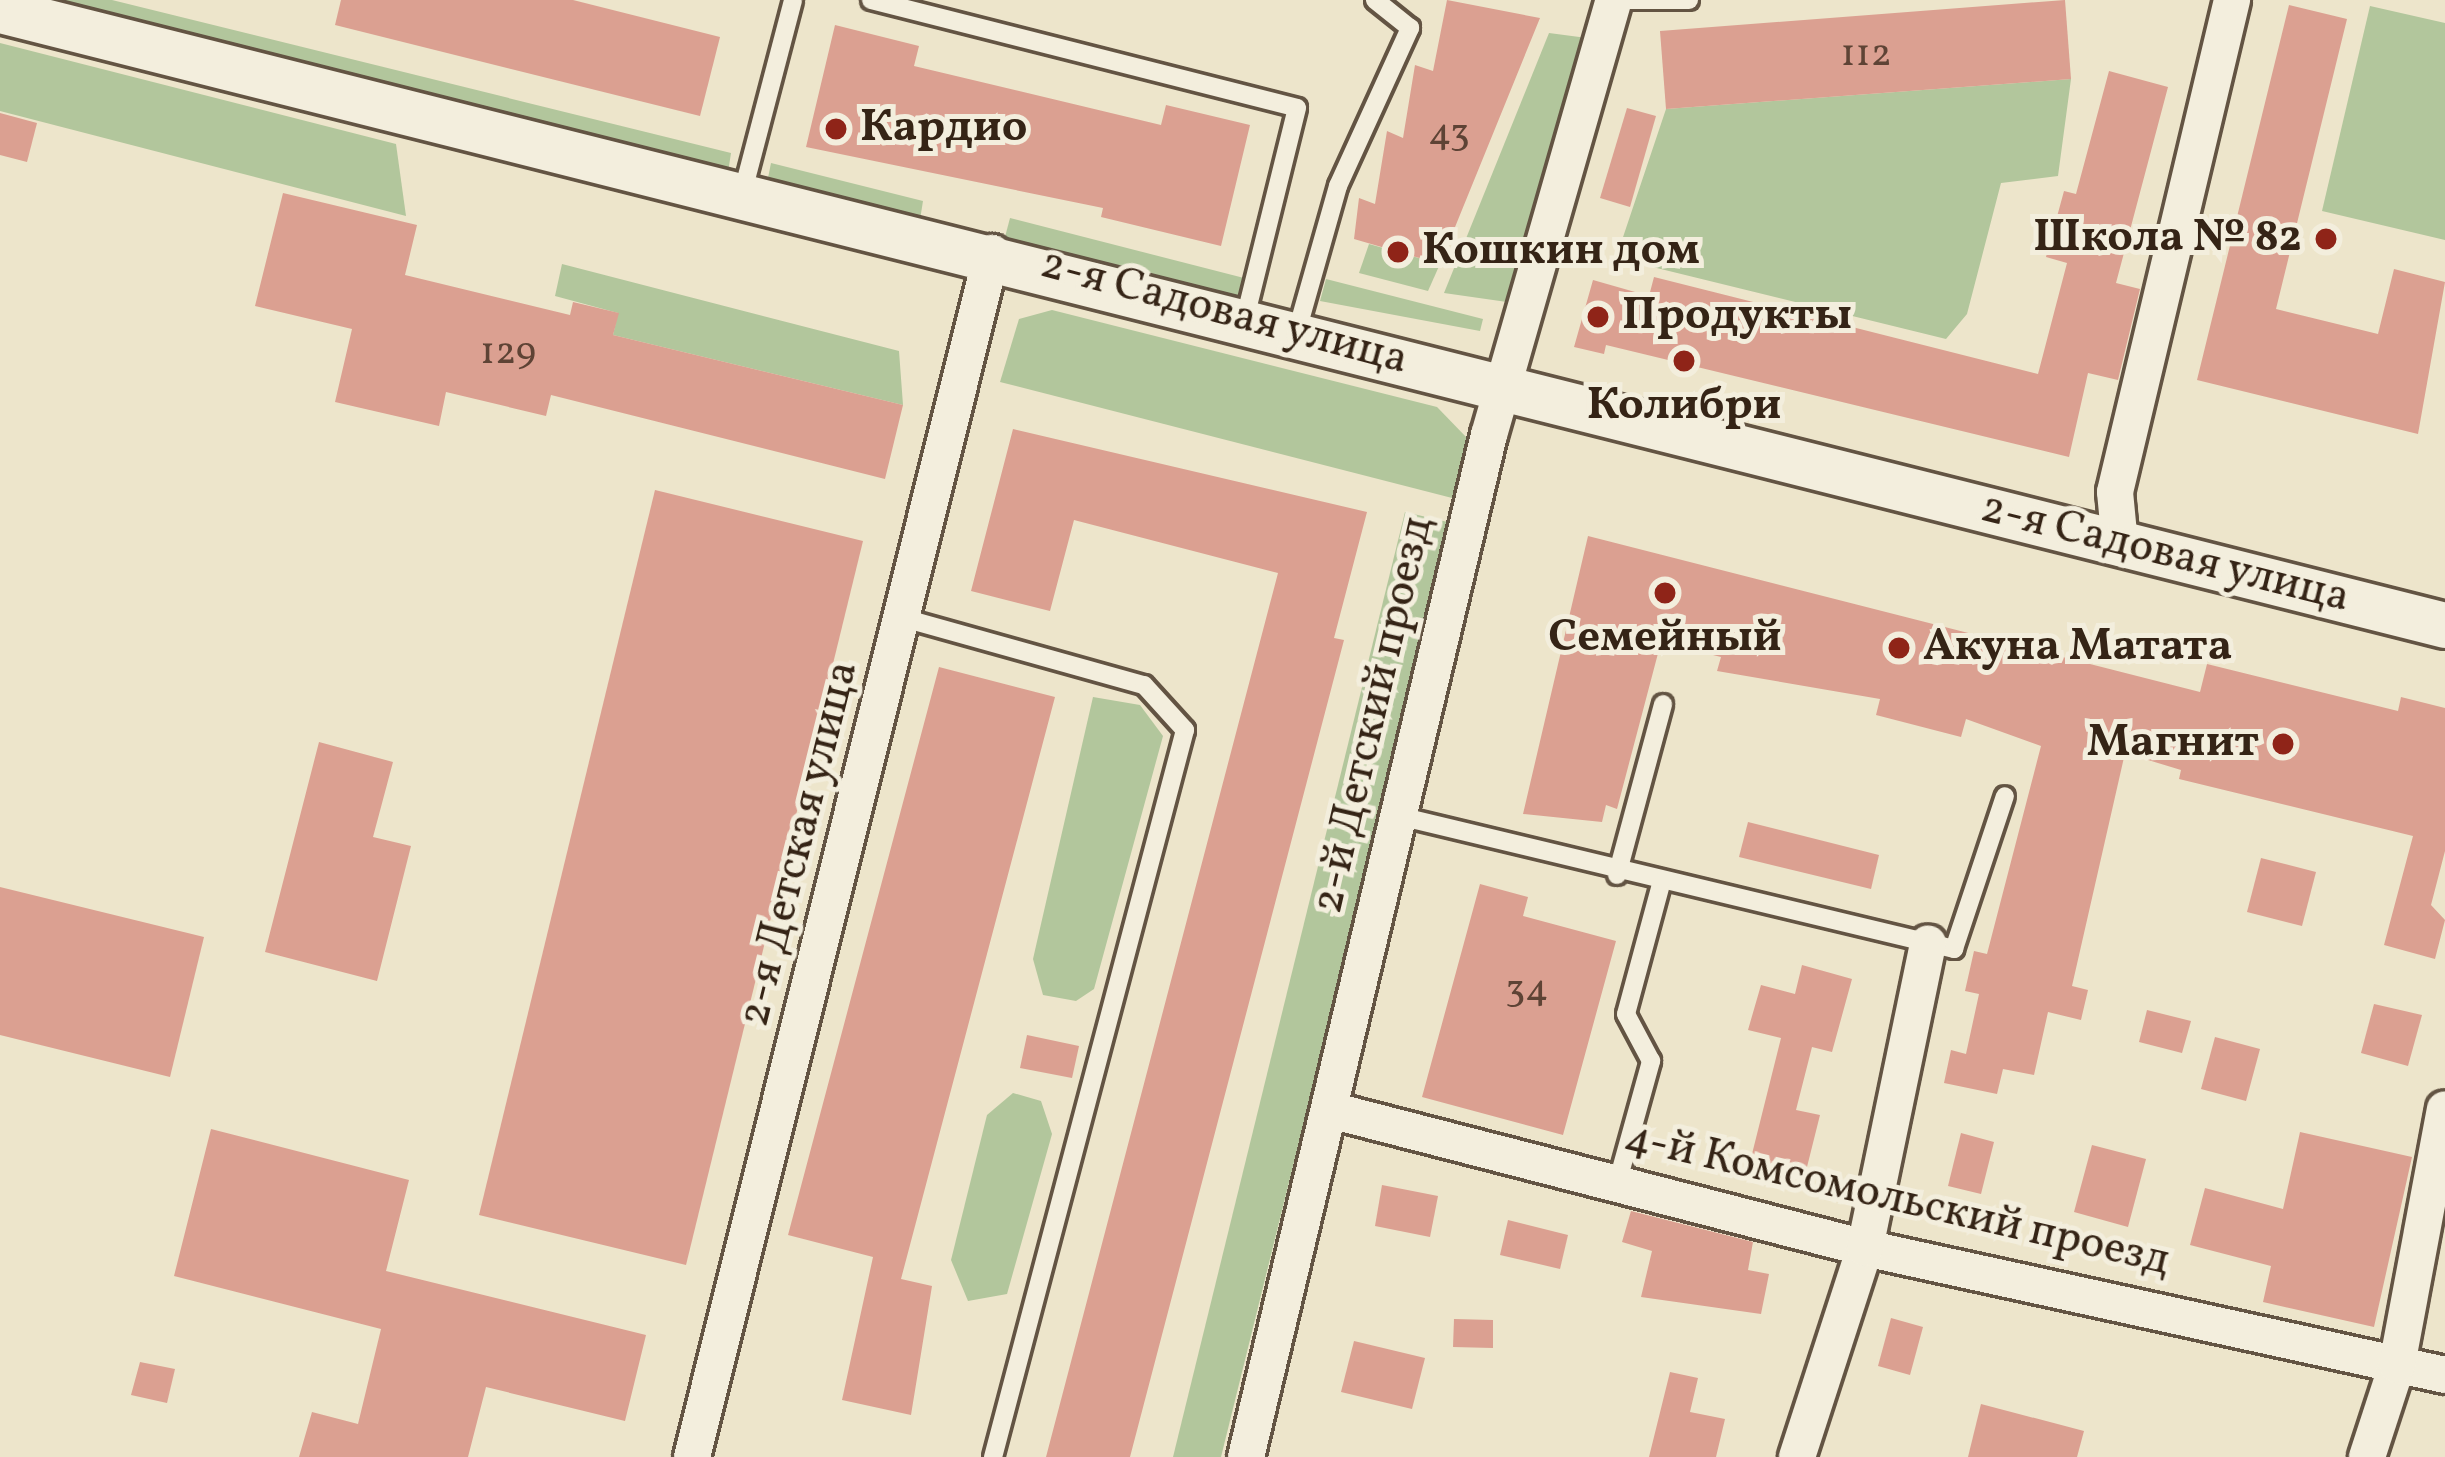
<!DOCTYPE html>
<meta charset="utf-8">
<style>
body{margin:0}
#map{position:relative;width:2445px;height:1457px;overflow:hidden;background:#ede5cb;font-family:Vollkorn,serif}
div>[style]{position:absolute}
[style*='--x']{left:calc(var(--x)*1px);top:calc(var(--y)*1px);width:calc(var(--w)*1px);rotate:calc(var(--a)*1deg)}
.green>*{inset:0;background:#b2c69c}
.building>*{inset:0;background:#dba091}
.roads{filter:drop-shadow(3px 0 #635443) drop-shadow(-3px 0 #635443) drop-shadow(0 3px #635443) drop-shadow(0 -3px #635443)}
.service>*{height:18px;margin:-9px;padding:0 9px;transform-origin:9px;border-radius:9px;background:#f3eedd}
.minor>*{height:36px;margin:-18px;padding:0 18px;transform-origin:18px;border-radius:18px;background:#f3eedd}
.tertiary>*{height:45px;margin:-22.5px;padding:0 22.5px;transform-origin:22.5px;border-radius:22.5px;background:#f3eedd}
.dots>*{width:33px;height:33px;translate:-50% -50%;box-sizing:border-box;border:6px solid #f3eedd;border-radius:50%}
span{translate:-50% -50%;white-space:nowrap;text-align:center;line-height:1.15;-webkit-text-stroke:10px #f3eedd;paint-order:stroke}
.number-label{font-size:39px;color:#5e4335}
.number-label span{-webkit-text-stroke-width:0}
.poi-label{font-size:45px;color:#352416;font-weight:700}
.left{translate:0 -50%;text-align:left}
.right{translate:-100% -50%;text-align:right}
.street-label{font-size:45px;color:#352416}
</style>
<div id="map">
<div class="green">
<i style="clip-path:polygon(12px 0,112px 0,731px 153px,727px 179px)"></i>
<i style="clip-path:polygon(2370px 6px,2445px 23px,2445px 240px,2322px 211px)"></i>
<i style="clip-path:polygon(1549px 33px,1587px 38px,1507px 302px,1444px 293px)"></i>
<i style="clip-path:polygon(0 43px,396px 144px,406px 216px,0 111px)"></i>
<i style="clip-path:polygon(2071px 79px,2058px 176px,2001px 183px,1967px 314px,1946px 339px,1616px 258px,1666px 109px)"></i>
<i style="clip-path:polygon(771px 163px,923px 201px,919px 226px,766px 188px)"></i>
<i style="clip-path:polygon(1010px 218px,1244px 278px,1241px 297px,1005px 237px)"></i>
<i style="clip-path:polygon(1369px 244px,1440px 264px,1428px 291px,1359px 273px)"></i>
<i style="clip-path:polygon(562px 264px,899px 351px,903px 405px,613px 335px,618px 313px,555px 296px)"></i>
<i style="clip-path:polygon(1326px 279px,1483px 319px,1480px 331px,1320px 301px)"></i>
<i style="clip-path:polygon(1052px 310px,1437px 407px,1468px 439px,1456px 499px,1000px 382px,1019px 319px)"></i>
<i style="clip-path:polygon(1405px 512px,1452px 523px,1221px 1457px,1173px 1457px)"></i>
<i style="clip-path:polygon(1093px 697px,1140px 705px,1163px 736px,1094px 989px,1076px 1001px,1043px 995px,1033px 959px)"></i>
<i style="clip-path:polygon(1013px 1093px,1041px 1101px,1052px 1134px,1007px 1294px,968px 1301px,951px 1260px,987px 1115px)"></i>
</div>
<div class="building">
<i style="clip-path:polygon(341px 0,573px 0,720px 37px,700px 116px,335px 25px)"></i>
<i style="clip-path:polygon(1447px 0,1540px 18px,1440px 264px,1354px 239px,1359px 198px,1375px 204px,1387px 131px,1403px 138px,1415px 65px,1433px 71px)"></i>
<i style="clip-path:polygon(2065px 0,2071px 79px,1666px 109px,1660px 31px)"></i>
<i style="clip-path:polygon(2289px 5px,2347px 19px,2276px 309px,2378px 334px,2394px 269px,2445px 282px,2418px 434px,2197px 380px)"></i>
<i style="clip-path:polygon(835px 25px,919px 46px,914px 66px,1161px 125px,1166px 105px,1250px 125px,1221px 246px,1101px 217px,1103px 208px,806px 147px)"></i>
<i style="clip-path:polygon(2109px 71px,2168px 87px,2116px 283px,2140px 289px,2118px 380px,2088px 373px,2069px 457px,1606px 345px,1604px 354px,1574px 347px,1593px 280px,1649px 296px,1654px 277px,2038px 374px,2067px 263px,2046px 257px,2064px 191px,2076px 194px)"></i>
<i style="clip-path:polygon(1627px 108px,1656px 116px,1630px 207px,1600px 198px)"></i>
<i style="clip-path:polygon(0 113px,37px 123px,27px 162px,0 155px)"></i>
<i style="clip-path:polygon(283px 193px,417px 225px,405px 275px,570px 315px,573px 302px,619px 313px,613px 335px,903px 405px,885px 479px,551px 395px,546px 416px,446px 392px,439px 426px,335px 402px,352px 329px,255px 306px)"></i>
<i style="clip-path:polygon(1013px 429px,1367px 512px,1334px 638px,1344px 640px,1130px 1457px,1046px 1457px,1278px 573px,1074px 520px,1050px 611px,971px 591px)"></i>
<i style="clip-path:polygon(655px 490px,863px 541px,686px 1265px,479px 1215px)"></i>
<i style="clip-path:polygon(1588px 536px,2200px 692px,2207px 664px,2398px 711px,2401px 697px,2445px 708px,2445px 851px,2431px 905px,2445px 920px,2435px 959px,2384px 945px,2413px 836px,2179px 779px,2181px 770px,2125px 753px,2072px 986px,2088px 990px,2081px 1020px,2048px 1012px,2034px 1075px,2003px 1069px,1997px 1094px,1944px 1083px,1951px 1050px,1966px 1054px,1979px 994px,1965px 991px,1974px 951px,1987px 954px,2041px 746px,1966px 719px,1961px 737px,1876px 715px,1880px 699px,1717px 671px,1721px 657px,1661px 642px,1617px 809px,1606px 805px,1602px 822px,1523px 814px)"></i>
<i style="clip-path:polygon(939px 667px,1055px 697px,901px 1279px,932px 1286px,911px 1415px,842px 1400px,873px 1257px,788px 1235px)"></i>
<i style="clip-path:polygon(319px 742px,393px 762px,373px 837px,411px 846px,377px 981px,265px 952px)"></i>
<i style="clip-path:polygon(1748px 822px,1879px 855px,1871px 889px,1739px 857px)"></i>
<i style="clip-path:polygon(2261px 858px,2316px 872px,2302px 926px,2247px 912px)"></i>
<i style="clip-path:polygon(1480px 884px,1528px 897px,1523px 916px,1616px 941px,1563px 1135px,1422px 1097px)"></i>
<i style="clip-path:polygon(0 887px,204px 937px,170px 1077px,0 1035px)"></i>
<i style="clip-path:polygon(1802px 965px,1852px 979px,1832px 1052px,1812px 1047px,1796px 1110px,1820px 1115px,1805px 1175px,1750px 1162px,1781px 1038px,1748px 1030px,1761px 985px,1795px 994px)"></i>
<i style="clip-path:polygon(2374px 1004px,2422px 1015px,2408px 1066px,2361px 1053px)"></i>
<i style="clip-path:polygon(2147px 1010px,2191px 1021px,2182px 1053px,2139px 1042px)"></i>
<i style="clip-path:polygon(1027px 1035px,1079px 1046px,1072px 1078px,1020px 1068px)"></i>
<i style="clip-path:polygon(2215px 1037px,2260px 1049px,2246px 1101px,2201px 1089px)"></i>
<i style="clip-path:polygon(211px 1129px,409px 1180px,386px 1271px,646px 1335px,625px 1421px,486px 1387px,468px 1457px,299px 1457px,312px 1412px,358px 1424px,381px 1329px,174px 1276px)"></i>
<i style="clip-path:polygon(2300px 1132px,2412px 1157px,2374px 1327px,2263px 1302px,2271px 1266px,2190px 1245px,2205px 1188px,2283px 1209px)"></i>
<i style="clip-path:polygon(1961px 1133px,1994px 1142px,1981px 1194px,1948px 1186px)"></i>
<i style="clip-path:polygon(2092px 1145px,2146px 1159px,2128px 1227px,2074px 1212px)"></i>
<i style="clip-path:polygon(1382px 1185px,1438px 1196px,1430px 1237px,1375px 1226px)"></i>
<i style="clip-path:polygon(1631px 1211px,1753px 1242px,1748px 1270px,1769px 1274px,1761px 1314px,1641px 1297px,1652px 1251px,1622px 1242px)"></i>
<i style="clip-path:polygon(1508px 1220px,1568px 1235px,1560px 1269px,1500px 1255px)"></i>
<i style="clip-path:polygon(1891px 1318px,1923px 1327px,1910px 1375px,1878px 1366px)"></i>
<i style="clip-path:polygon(1454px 1319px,1493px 1320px,1493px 1348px,1453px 1347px)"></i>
<i style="clip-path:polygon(1354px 1341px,1425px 1358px,1412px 1409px,1341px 1392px)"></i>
<i style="clip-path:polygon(140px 1362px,175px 1369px,167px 1403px,131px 1395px)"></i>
<i style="clip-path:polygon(1670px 1372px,1698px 1378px,1690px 1412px,1725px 1419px,1716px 1457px,1649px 1457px)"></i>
<i style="clip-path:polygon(1981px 1404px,2084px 1431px,2077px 1457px,1968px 1457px)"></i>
</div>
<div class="roads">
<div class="service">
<i style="--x:871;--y:0;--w:439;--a:14.2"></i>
<i style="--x:1297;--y:108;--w:216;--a:103.9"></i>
<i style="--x:1629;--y:0;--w:60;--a:0"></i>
<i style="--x:743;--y:191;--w:197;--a:-75.3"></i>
<i style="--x:1297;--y:331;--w:151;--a:-74.2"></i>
<i style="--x:1338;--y:186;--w:174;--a:-65.5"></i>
<i style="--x:1410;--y:28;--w:45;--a:-141.3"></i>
<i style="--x:907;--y:619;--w:246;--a:15.6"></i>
<i style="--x:1144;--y:685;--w:61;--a:47.7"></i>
<i style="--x:1185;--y:730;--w:752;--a:104.79"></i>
<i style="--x:1399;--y:816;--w:571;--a:13.48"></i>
<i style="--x:1954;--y:949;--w:161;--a:-71.6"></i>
<i style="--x:1617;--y:875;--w:177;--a:-74.9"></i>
<i style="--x:1617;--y:1184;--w:128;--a:-74.5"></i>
<i style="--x:1651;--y:1061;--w:53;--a:-118"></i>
<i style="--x:1626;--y:1014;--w:138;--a:-74.9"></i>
</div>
<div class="minor">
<i style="--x:2120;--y:544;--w:52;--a:-95.5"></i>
<i style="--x:2115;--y:492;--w:506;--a:-76.62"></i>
<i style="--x:1330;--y:1110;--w:553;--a:14.46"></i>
<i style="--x:1865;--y:1248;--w:594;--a:12.35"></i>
<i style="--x:692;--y:1457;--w:1241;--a:-76.01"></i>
<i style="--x:1246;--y:1457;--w:1050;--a:-76.63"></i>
<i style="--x:1489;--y:435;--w:453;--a:-74"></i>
<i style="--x:1797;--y:1457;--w:220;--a:-72"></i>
<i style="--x:1865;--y:1248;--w:311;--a:-78.3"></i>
<i style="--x:2367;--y:1457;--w:97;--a:-71.9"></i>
<i style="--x:2397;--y:1365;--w:260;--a:-79.4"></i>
</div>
<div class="tertiary">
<i style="--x:0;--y:10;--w:2521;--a:14.12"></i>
</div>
</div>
<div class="dots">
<i style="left:836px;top:129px;background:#8f2418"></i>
<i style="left:2326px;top:239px;background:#8f2418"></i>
<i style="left:1398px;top:252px;background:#8f2418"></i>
<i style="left:1598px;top:317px;background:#8f2418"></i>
<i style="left:1684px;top:361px;background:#8f2418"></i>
<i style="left:1665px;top:593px;background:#8f2418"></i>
<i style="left:1899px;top:648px;background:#8f2418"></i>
<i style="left:2283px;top:744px;background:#8f2418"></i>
</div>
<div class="number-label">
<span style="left:1866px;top:55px">112</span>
<span style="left:1449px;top:134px">43</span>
<span style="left:508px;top:353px">129</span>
<span style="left:1527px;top:990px">34</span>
</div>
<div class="poi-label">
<span class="left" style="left:860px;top:129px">Кардио</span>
<span class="right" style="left:2302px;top:239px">Школа № 82</span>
<span class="left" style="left:1422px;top:252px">Кошкин дом</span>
<span class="left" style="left:1622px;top:317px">Продукты</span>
<span style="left:1684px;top:407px">Колибри</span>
<span style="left:1665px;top:639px">Семейный</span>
<span class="left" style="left:1923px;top:648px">Акуна Матата</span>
<span class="right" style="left:2259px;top:744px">Магнит</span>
</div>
<div class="street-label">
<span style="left:1224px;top:313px;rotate:15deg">2-я Садовая улица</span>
<span style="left:2165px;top:554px;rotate:14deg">2-я Садовая улица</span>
<span style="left:1374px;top:715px;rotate:-77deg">2-й Детский проезд</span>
<span style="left:800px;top:844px;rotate:-76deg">2-я Детская улица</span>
<span style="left:1897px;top:1200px;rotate:13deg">4-й Комсомольский проезд</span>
</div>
</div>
